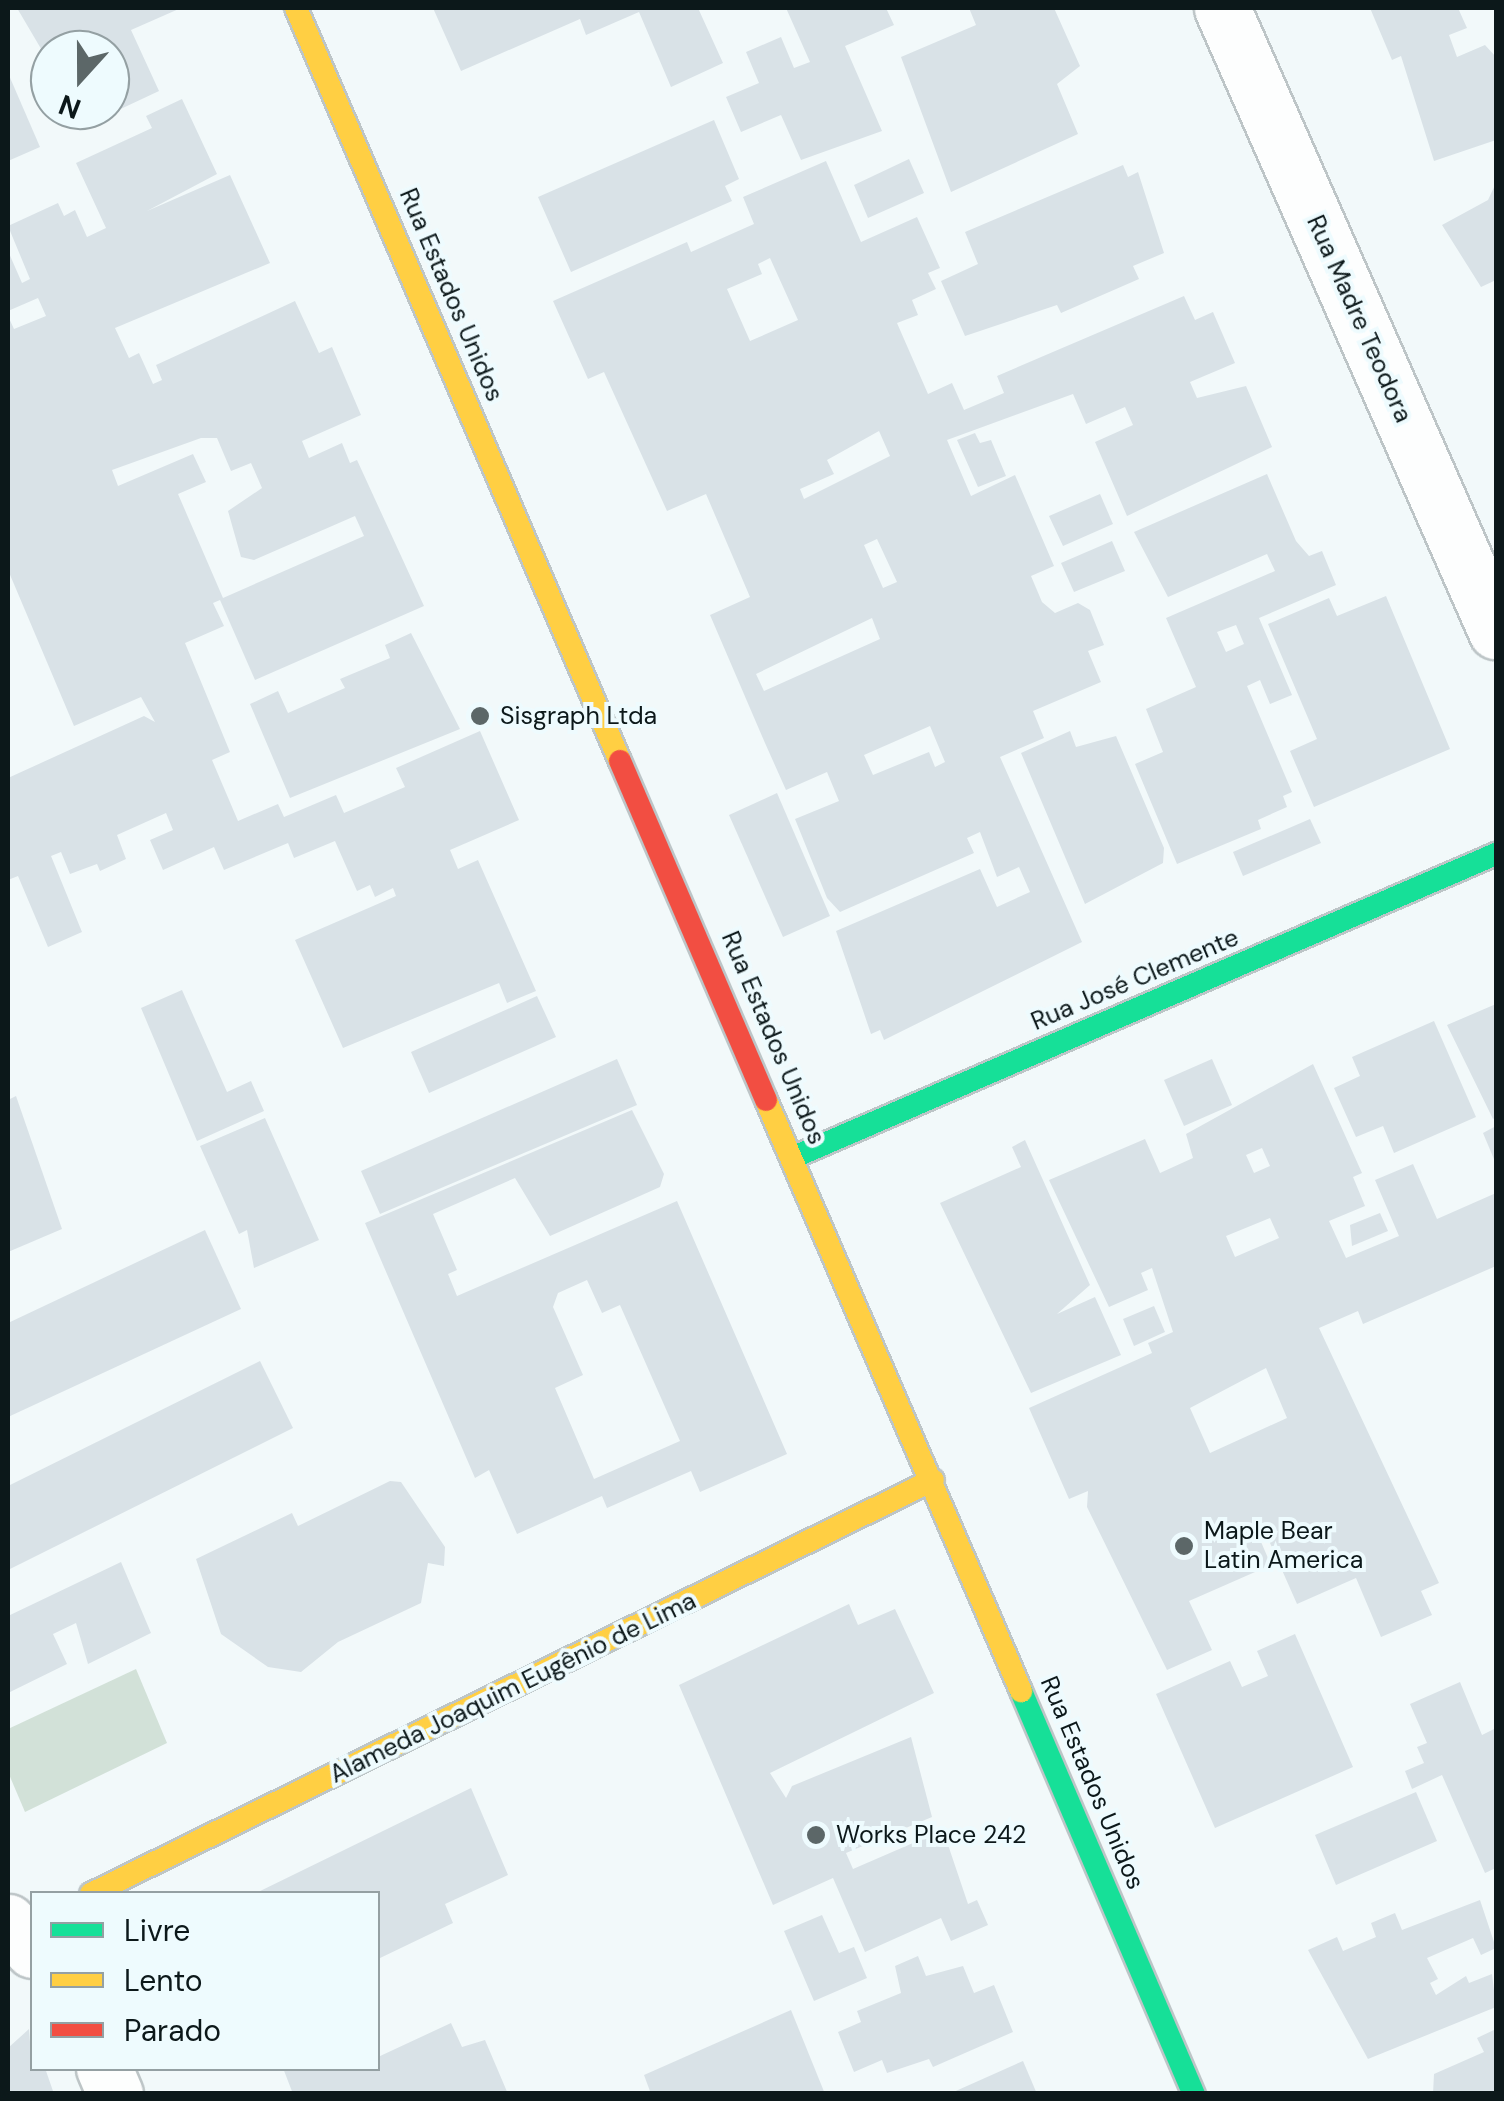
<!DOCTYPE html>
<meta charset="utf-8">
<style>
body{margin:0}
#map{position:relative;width:1504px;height:2101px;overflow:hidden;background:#f2f9fa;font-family:"DM Sans",sans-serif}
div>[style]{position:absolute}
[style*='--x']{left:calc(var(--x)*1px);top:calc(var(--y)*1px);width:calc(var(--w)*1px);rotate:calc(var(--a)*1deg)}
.green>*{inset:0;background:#d2e1d8}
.building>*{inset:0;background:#d9e2e7}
.roads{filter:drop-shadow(2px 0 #bdc5c7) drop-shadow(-2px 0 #bdc5c7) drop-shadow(0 2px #bdc5c7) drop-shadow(0 -2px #bdc5c7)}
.street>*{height:55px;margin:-27.5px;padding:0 27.5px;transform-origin:27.5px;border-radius:27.5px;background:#fdfefe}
.fast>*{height:22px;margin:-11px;padding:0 11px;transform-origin:11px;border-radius:11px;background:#16e098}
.slow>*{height:22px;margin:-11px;padding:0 11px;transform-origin:11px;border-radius:11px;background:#ffcf43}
.jam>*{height:22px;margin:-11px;padding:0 11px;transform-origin:11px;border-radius:11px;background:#f24e42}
.dots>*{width:28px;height:28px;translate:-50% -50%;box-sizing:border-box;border:5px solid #eefbfe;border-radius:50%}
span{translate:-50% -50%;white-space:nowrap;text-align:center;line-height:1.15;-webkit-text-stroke:8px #eefbfe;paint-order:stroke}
.street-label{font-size:25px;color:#0c181a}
.poi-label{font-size:25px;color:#0c181a}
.left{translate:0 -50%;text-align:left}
.frame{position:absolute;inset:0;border:10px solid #0c181a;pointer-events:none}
.legend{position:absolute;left:30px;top:1891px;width:350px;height:180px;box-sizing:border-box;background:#eefbfe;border:2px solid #94a0a3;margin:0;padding:12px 18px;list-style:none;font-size:30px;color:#0c181a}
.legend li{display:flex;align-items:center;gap:20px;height:50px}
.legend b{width:50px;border:2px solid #94a0a3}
.north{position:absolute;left:30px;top:30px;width:100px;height:100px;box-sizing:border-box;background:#eefbfe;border:2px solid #94a0a3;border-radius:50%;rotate:201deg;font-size:28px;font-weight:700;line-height:40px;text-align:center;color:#0c181a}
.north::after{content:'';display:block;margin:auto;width:35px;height:45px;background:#5c6768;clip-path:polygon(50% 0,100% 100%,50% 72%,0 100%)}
</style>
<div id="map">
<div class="green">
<i style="clip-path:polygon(136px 1669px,167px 1743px,25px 1812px,8px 1772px,8px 1729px)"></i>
</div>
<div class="building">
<i style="clip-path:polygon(17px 8px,181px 8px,131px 30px,159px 91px,78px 129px,70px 110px,110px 110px,110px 50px,50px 50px,50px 64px)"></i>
<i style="clip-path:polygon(433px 8px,698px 8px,723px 63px,671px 87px,639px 12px,586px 35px,580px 19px,461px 71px)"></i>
<i style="clip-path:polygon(786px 8px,886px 8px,894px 25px,845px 46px,882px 131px,801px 160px,781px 115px,741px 132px,726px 97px,759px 83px,746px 52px,781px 37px,794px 68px,810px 62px)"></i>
<i style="clip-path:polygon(969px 8px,1054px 8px,1080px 66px,1057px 84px,1078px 134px,951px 192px,901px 57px,976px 25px)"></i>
<i style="clip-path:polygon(1370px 8px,1458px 8px,1467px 28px,1449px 35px,1457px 57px,1485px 45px,1496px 57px,1496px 140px,1434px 161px,1401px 56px,1392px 60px)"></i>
<i style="clip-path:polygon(8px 73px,40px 147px,8px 161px)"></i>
<i style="clip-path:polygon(evenodd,182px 99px,217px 174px,147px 211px,230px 175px,270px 263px,115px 328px,129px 358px,139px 353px,153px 384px,162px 380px,156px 365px,295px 301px,319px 353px,332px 347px,361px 415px,302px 441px,309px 458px,342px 443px,350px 463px,357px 460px,424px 606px,255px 680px,220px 600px,213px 603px,224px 626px,185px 643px,230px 752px,212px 760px,238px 821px,278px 804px,284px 817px,336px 795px,344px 813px,405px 787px,396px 768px,480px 731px,519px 820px,450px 850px,458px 869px,478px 860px,536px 991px,507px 1003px,499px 983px,343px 1048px,295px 940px,396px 896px,393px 888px,375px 897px,370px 885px,357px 891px,335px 841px,294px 858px,288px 843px,224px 870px,214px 847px,163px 870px,150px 840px,173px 830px,166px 813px,117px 835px,126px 859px,100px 871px,97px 864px,70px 874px,61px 852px,51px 856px,82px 932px,48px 947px,18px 876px,8px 880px,8px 778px,144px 716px,155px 722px,141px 697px,74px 726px,8px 570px,8px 316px,14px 329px,46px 316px,38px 298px,8px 311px,8px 251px,22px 283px,30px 279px,8px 226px,58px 203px,64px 216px,75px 210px,87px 237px,106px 228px,76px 163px,152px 128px,146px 116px,182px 99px,201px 438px,217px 438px,231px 471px,251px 463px,262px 488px,228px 511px,241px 557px,254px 560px,355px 516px,364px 536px,223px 598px,178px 494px,206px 482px,193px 454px,118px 486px,112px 470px,201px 438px)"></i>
<i style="clip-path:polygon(714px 120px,739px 179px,725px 186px,732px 201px,571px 272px,538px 197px)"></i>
<i style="clip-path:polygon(909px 159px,924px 193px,868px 218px,854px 185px)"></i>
<i style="clip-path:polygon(evenodd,826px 161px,861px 242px,917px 217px,940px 268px,928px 273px,936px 289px,912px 300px,918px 315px,897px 323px,928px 394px,952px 383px,964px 410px,1004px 393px,997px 376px,1184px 296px,1195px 320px,1213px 312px,1235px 363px,1190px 382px,1197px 398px,1246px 386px,1272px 447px,1127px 516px,1095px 442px,1133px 425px,1125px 407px,1086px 424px,1073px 394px,947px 440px,971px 496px,1015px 475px,1054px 566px,1031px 576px,1042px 602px,1055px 613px,1078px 603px,1090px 610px,1104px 645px,1088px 651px,1101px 682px,1033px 711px,1044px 738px,1000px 757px,1082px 942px,884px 1040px,880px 1030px,871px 1034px,836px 931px,980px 869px,997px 907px,1030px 892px,1019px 867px,997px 877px,980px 832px,967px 838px,974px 853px,840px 912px,827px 898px,795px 819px,839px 801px,827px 772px,786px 790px,765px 743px,710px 615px,750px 597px,706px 494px,667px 511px,604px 372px,588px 379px,553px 301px,687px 242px,691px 252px,754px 224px,743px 197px,826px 161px,770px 258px,798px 320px,750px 341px,727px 289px,762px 274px,758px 264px,770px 258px,826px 161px,879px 431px,890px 456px,804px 499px,800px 489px,834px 474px,827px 460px,879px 431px,826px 161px,877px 539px,897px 582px,883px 588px,864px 545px,877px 539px,826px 161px,872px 618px,880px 639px,764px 691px,756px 674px,872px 618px,826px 161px,930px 726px,945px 762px,935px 767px,929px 752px,873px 775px,864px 755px,930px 726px)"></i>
<i style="clip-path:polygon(1123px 165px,1128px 177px,1138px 172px,1164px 253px,1133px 266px,1139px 279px,1061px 313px,1057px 305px,965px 336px,941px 281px,978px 264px,965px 232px)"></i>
<i style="clip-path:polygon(1496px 183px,1496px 280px,1481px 287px,1442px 225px,1488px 200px)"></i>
<i style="clip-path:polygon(975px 433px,980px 443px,991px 440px,1006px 476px,978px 487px,957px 440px)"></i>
<i style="clip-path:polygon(evenodd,1267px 474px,1296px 541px,1309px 556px,1322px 551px,1336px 585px,1259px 618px,1292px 695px,1270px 704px,1260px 680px,1247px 686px,1292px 792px,1283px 796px,1287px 807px,1258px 820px,1261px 829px,1177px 864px,1135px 764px,1163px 752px,1146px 709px,1196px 687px,1166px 618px,1275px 571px,1267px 554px,1168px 597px,1134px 532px,1267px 474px,1236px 625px,1244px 644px,1226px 652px,1217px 632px,1236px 625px)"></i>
<i style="clip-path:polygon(1100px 494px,1113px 524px,1063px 546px,1049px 516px)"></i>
<i style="clip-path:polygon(1112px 541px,1125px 571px,1074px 592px,1061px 563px)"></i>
<i style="clip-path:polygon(1386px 596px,1450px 749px,1314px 807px,1290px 751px,1317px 739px,1268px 624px,1329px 598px,1337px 616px)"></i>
<i style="clip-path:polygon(411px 633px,460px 729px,290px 798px,250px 704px,278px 691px,288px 713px,345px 688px,340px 679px,390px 658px,385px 645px)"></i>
<i style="clip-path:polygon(1070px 731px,1076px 747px,1116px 736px,1164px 848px,1163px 863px,1085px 904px,1021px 753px)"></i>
<i style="clip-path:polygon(777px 793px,830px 916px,783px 937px,729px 815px)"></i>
<i style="clip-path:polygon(1310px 819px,1321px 843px,1243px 876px,1233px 852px)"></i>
<i style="clip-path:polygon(182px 990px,227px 1092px,251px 1081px,264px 1111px,197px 1141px,141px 1008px)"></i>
<i style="clip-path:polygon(1496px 992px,1496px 1117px,1493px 1119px,1447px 1025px,1496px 1004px)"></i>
<i style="clip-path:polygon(537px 996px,556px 1037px,429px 1093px,411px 1052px)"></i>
<i style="clip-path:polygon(1434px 1021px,1476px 1117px,1394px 1153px,1383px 1126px,1356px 1137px,1334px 1088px,1360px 1076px,1352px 1057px)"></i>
<i style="clip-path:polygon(617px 1059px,637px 1105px,380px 1214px,361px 1171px)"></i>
<i style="clip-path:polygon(1212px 1059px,1232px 1105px,1184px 1126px,1164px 1080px)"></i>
<i style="clip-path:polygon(evenodd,1313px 1064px,1362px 1173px,1353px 1177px,1365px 1206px,1329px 1221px,1346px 1258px,1399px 1236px,1375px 1180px,1413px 1164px,1437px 1219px,1496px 1193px,1496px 1266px,1363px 1324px,1358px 1311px,1319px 1328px,1439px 1583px,1421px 1591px,1432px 1615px,1381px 1637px,1356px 1578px,1297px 1604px,1262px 1525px,1255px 1528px,1271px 1565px,1189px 1601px,1212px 1650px,1167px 1670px,1087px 1507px,1088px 1491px,1069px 1499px,1029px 1408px,1152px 1353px,1148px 1343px,1173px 1332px,1152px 1268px,1141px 1273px,1148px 1290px,1109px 1307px,1049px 1180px,1145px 1139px,1160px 1173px,1193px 1158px,1186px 1134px,1313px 1064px,1262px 1148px,1270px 1166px,1254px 1173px,1246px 1155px,1262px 1148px,1313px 1064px,1270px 1218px,1279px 1238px,1235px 1257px,1226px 1236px,1270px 1218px,1313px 1064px,1266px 1368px,1287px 1418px,1210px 1453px,1190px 1408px,1266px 1368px)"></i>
<i style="clip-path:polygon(16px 1096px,62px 1229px,8px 1252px,8px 1100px)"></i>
<i style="clip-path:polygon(evenodd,632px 1110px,664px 1174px,660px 1187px,550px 1236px,515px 1178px,433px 1214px,457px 1270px,448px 1274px,457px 1296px,677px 1201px,787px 1454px,700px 1492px,691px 1471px,607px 1508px,602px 1496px,517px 1534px,489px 1470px,475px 1478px,365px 1223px,632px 1110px,587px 1280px,602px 1313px,620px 1305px,680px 1441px,594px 1479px,555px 1388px,583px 1375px,553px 1307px,558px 1293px,587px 1280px)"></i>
<i style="clip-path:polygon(265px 1118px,319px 1240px,254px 1268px,247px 1230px,239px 1234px,200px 1146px)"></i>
<i style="clip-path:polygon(1496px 1126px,1496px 1164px,1483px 1133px)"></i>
<i style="clip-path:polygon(1025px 1140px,1090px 1285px,1057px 1314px,1095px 1297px,1121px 1355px,1031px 1393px,940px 1203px,1021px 1167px,1012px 1147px)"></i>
<i style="clip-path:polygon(1380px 1213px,1388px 1231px,1352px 1246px,1350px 1225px)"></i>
<i style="clip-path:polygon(205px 1230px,241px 1309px,8px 1417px,8px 1323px)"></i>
<i style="clip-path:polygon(1154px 1306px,1165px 1332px,1134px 1346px,1123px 1319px)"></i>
<i style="clip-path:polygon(260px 1361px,293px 1428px,8px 1570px,8px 1486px)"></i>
<i style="clip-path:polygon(390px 1481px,401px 1482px,445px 1547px,444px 1566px,428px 1563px,421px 1603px,338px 1642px,301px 1672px,268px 1667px,221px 1634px,196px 1559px,292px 1513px,298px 1526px)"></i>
<i style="clip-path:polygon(121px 1562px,151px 1633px,88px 1664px,76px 1623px,53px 1634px,67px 1664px,8px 1693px,8px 1616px)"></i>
<i style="clip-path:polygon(849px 1604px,858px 1625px,895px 1609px,934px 1693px,770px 1773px,786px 1798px,792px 1786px,911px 1737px,932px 1817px,846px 1853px,853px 1869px,943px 1830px,968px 1904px,977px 1900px,988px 1925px,951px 1941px,941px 1918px,865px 1952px,833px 1878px,773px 1905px,679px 1685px)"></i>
<i style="clip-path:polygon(1295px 1634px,1353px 1767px,1215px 1828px,1156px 1694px,1230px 1661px,1242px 1687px,1268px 1676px,1257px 1651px)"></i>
<i style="clip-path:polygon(1460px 1682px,1482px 1735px,1496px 1728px,1496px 1868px,1485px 1873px,1442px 1775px,1412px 1789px,1405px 1771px,1424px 1763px,1417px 1747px,1427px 1743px,1410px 1704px)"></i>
<i style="clip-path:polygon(471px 1788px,508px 1875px,445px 1904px,453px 1923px,378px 1959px,378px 1894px,254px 1894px)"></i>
<i style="clip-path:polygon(1416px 1792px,1437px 1841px,1336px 1885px,1315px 1835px)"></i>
<i style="clip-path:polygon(1480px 1900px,1496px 1948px,1481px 1955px,1473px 1938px,1427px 1958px,1438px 1979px,1430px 1983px,1436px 1995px,1466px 1976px,1469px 1983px,1492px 1974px,1496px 2007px,1368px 2059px,1308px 1950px,1337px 1937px,1343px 1951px,1376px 1937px,1371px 1923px,1395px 1913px,1402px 1930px)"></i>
<i style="clip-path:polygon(822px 1915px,839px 1953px,854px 1947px,867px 1978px,814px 2001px,784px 1931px)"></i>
<i style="clip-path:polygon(918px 1956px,926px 1976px,963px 1966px,974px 1993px,994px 1985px,1013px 2032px,933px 2067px,929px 2059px,887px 2073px,882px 2060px,854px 2072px,838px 2032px,861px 2022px,857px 2011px,901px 1993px,895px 1966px)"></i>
<i style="clip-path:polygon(791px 2010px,825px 2094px,651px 2094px,644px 2075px)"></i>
<i style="clip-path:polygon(451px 2023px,462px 2047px,485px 2040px,508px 2094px,293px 2094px,283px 2068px,378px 2068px,378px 2057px)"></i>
<i style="clip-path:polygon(29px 2029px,32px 2068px,45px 2068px,54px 2094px,8px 2094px,8px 2048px)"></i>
<i style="clip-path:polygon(1496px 2029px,1496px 2094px,1433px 2094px,1434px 2074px,1484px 2052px,1477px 2038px)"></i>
<i style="clip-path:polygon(1023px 2061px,1037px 2094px,949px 2094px)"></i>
</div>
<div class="roads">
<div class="street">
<i style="--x:1222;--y:8;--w:681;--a:66.26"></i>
<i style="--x:8;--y:1922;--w:37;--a:49"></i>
<i style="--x:104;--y:2068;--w:28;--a:67"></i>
</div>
<div class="fast">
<i style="--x:794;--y:1157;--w:765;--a:-23.35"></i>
<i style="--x:1021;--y:1691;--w:439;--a:66.8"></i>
</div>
<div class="slow">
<i style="--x:296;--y:8;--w:820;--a:66.72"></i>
<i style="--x:766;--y:1100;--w:644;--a:66.66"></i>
<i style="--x:91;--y:1894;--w:938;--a:-26.18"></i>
</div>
<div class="jam">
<i style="--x:620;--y:761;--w:369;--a:66.7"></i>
</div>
</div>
<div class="dots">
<i style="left:480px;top:716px;background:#5c6768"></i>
<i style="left:1184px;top:1546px;background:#5c6768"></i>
<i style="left:816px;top:1835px;background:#5c6768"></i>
</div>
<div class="street-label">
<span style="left:451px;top:295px;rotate:67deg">Rua Estados Unidos</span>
<span style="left:1359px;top:319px;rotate:66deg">Rua Madre Teodora</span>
<span style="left:1135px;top:980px;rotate:-23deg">Rua José Clemente</span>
<span style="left:773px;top:1038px;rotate:67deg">Rua Estados Unidos</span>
<span style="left:513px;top:1688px;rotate:-26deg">Alameda Joaquim Eugênio de Lima</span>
<span style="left:1092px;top:1783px;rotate:67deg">Rua Estados Unidos</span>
</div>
<div class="poi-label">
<span class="left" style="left:500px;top:716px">Sisgraph Ltda</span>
<span class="left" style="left:1204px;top:1546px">Maple Bear<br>Latin America</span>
<span class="left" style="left:836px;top:1835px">Works Place 242</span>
</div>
<div class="frame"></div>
<ul class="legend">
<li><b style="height:12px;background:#16e098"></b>Livre</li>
<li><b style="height:12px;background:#ffcf43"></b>Lento</li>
<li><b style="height:12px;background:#f24e42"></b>Parado</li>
</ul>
<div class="north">N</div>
</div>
